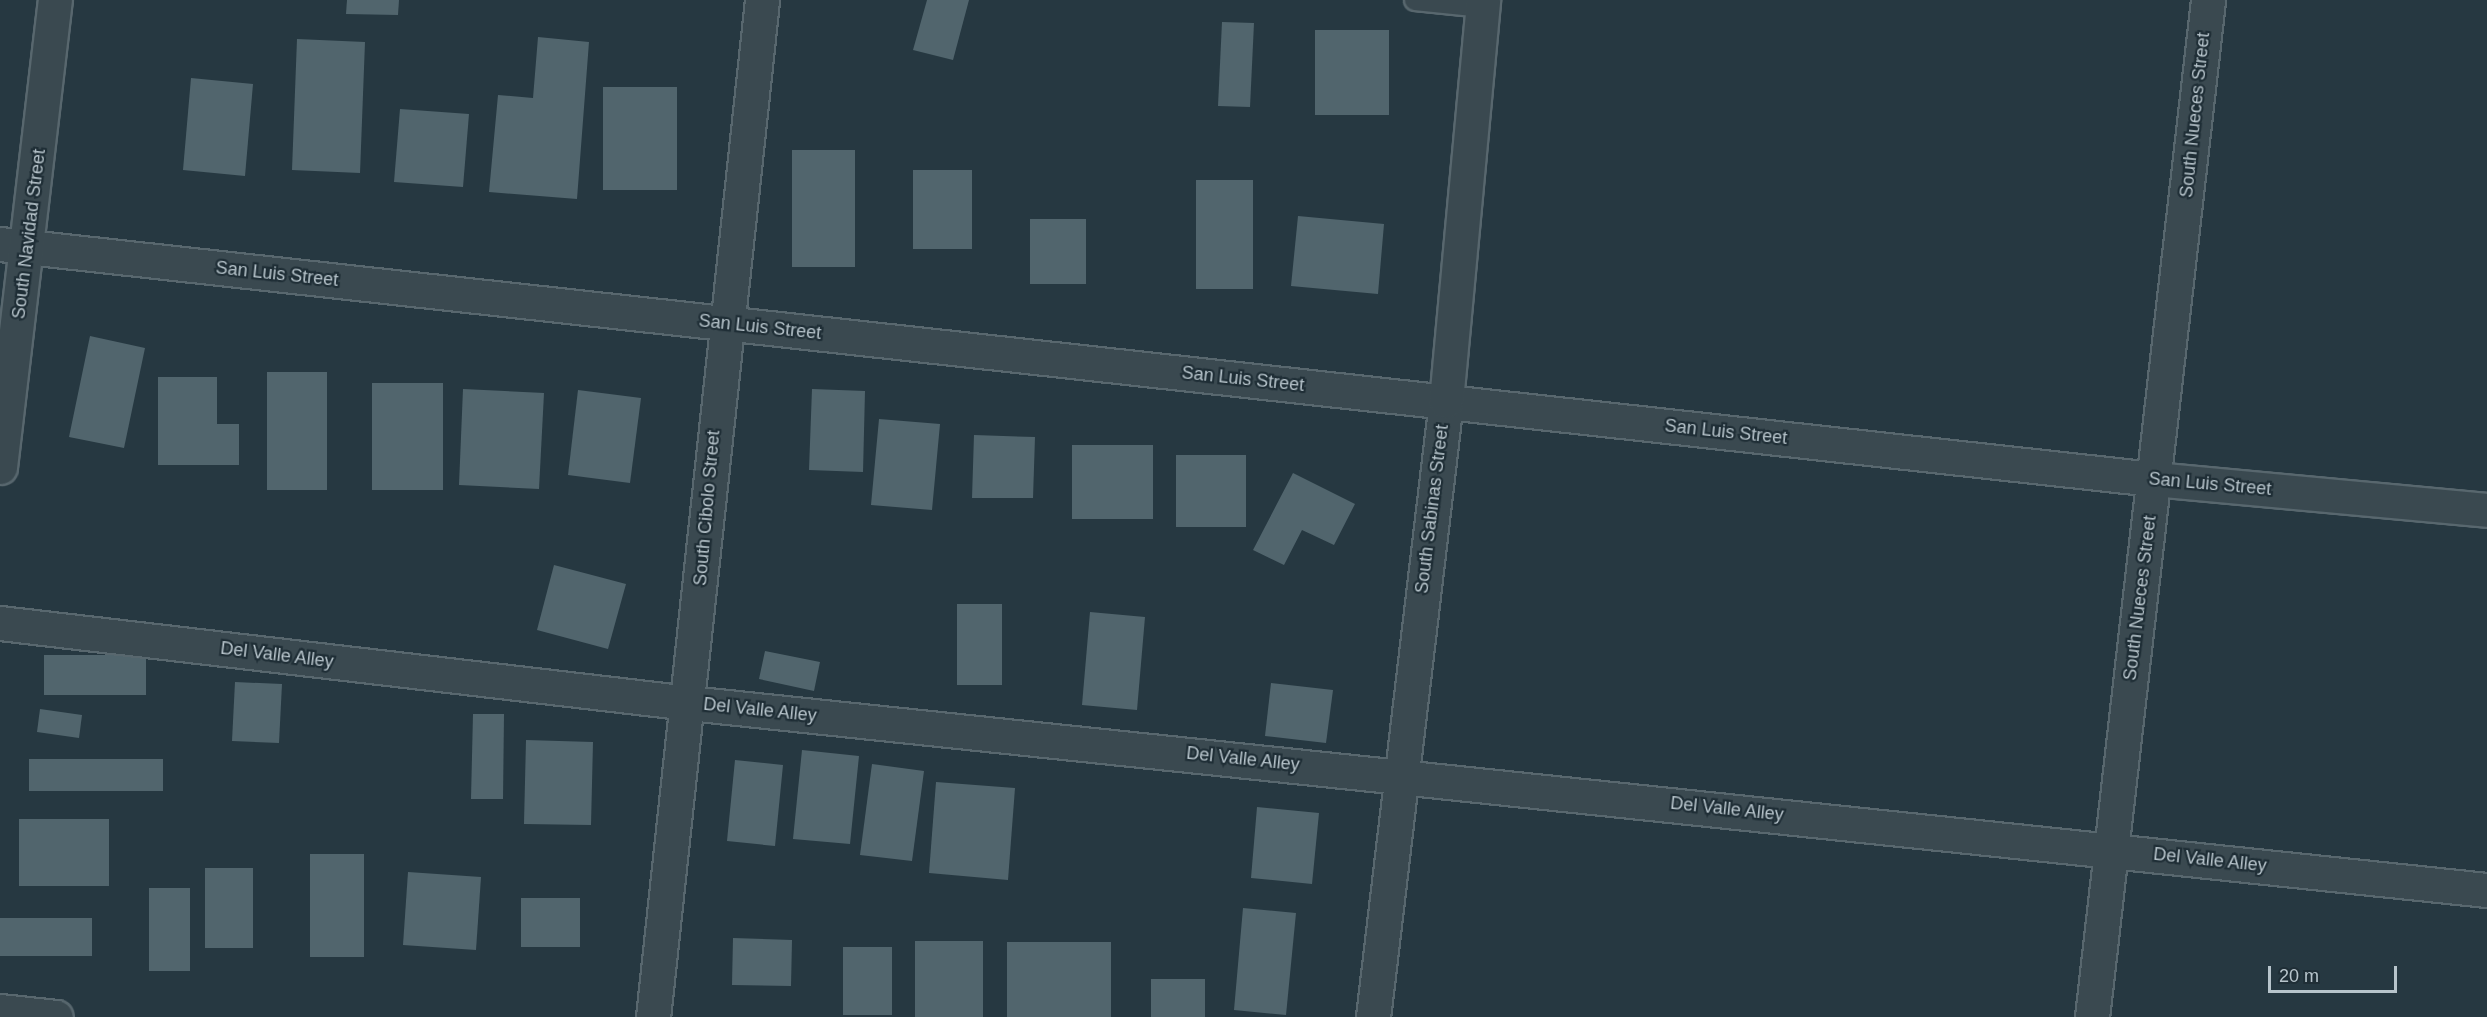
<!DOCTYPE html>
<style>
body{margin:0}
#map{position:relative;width:2487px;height:1017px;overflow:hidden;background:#263841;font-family:Helvetica,sans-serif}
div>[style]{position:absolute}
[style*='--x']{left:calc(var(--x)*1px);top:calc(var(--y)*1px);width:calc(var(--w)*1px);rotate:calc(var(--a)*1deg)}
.building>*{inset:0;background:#51656d}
.roads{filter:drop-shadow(2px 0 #58676e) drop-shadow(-2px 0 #58676e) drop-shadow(0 2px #58676e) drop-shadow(0 -2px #58676e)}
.lane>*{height:20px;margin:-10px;padding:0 10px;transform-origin:10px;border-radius:10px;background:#3a4950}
.street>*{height:33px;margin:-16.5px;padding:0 16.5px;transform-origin:16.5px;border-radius:16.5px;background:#3a4950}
span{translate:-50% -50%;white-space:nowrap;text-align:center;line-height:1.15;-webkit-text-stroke:4.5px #1f2e36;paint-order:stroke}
.street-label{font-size:18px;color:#b7c4cb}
.scale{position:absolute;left:2268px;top:966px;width:129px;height:27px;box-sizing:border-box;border:3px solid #b7c4cb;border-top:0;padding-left:8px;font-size:18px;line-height:21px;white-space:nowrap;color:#b7c4cb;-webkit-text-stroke:4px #1f2e36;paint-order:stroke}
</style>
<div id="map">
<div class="building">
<i style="clip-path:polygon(347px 0,399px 0,398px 15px,346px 14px)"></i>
<i style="clip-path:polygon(927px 0,969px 0,953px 60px,913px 50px)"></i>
<i style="clip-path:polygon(1222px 22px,1254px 23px,1250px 107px,1218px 106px)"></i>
<i style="clip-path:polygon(1315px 30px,1389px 30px,1389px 115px,1315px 115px)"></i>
<i style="clip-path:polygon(538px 37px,589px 42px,577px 199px,489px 192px,498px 95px,533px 98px)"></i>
<i style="clip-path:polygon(297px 39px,365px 42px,360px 173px,292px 170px)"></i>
<i style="clip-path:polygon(191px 78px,253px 84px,245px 176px,183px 170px)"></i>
<i style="clip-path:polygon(603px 87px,677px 87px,677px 190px,603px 190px)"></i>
<i style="clip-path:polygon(400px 109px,469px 114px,463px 187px,394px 182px)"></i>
<i style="clip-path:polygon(792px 150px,855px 150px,855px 267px,792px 267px)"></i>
<i style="clip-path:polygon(913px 170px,972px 170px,972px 249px,913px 249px)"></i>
<i style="clip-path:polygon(1196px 180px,1253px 180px,1253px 289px,1196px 289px)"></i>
<i style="clip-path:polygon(1298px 216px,1384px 224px,1378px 294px,1291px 286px)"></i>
<i style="clip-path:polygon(1030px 219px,1086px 219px,1086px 284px,1030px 284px)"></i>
<i style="clip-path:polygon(90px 336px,145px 348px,124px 448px,69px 437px)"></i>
<i style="clip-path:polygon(267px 372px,327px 372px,327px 490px,267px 490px)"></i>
<i style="clip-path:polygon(158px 377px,217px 377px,217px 424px,239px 424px,239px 465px,158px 465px)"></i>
<i style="clip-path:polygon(372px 383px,443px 383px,443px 490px,372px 490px)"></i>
<i style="clip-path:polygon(463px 389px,544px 393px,539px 489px,459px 485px)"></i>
<i style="clip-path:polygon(812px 389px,865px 391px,863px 472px,809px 470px)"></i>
<i style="clip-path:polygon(578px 390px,641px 398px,630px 483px,568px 475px)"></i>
<i style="clip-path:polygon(879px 419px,940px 424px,932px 510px,871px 505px)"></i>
<i style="clip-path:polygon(974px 435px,1035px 437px,1033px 498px,972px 498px)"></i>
<i style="clip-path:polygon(1072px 445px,1153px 445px,1153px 519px,1072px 519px)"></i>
<i style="clip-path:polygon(1176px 455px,1246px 455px,1246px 527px,1176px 527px)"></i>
<i style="clip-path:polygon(1293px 473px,1355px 504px,1334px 545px,1302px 530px,1284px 565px,1253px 550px)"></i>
<i style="clip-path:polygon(554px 565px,626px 584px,608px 649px,537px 630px)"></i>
<i style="clip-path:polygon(957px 604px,1002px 604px,1002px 685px,957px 685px)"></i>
<i style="clip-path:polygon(1090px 612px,1145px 617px,1137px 710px,1082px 705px)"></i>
<i style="clip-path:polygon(765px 651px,820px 662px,814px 691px,759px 679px)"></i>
<i style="clip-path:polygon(44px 655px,146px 655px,146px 695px,44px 695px)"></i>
<i style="clip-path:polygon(235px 682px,282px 684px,279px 743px,232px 741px)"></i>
<i style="clip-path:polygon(1271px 683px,1333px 690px,1326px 743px,1265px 736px)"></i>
<i style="clip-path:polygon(40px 709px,82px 715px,79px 738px,37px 732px)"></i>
<i style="clip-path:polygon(473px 714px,504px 714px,503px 799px,471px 799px)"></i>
<i style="clip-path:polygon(526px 740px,593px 742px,591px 825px,524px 824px)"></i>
<i style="clip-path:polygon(802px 750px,859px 756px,850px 844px,793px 839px)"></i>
<i style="clip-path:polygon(29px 759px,163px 759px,163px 791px,29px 791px)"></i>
<i style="clip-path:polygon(735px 760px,783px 765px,775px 846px,727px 841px)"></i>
<i style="clip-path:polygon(872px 764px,924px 771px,912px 861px,860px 855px)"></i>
<i style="clip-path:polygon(936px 782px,1015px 788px,1008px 880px,929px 873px)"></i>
<i style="clip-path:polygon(1257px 807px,1319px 813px,1312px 884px,1251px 878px)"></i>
<i style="clip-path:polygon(19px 819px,109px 819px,109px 886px,19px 886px)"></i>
<i style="clip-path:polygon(310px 854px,364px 854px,364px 957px,310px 957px)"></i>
<i style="clip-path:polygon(205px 868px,253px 868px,253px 948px,205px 948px)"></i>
<i style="clip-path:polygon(408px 872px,481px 877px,476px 950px,403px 945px)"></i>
<i style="clip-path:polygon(149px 888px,190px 888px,190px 971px,149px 971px)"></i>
<i style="clip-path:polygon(521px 898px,580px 898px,580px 947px,521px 947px)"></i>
<i style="clip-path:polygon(1243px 908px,1296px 913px,1286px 1015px,1234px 1010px)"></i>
<i style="clip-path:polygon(0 918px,92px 918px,92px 956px,0 956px)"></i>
<i style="clip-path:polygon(733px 938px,792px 940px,791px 986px,732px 985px)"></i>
<i style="clip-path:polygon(915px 941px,983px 941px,983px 1017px,915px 1017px)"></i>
<i style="clip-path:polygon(1007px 942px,1111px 942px,1111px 1017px,1007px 1017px)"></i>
<i style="clip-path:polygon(843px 947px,892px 947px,892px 1015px,843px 1015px)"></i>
<i style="clip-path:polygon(1151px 979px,1205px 979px,1205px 1017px,1151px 1017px)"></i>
</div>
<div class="roads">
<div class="lane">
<i style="--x:1415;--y:0;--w:68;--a:5.9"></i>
</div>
<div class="street">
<i style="--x:0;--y:244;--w:2167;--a:6.23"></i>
<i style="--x:2154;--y:479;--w:334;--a:5.3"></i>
<i style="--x:0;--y:467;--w:470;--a:-83.3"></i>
<i style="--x:0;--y:623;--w:694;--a:6.62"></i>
<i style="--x:689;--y:703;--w:1808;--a:5.94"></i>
<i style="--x:0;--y:1011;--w:56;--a:6.1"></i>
<i style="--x:653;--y:1017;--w:1023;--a:-83.88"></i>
<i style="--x:1373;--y:1017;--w:620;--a:-83.24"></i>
<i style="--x:1446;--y:401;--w:403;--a:-84.7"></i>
<i style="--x:2092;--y:1017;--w:1024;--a:-83.49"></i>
</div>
</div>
<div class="street-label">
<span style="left:2195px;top:115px;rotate:-84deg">South Nueces Street</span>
<span style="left:29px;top:234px;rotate:-83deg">South Navidad Street</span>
<span style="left:277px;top:274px;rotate:6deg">San Luis Street</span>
<span style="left:760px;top:327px;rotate:6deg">San Luis Street</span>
<span style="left:1243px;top:379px;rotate:6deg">San Luis Street</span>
<span style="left:1726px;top:432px;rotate:6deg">San Luis Street</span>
<span style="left:2210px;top:484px;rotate:5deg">San Luis Street</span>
<span style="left:707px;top:508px;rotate:-85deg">South Cibolo Street</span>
<span style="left:1432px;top:509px;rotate:-83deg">South Sabinas Street</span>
<span style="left:2140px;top:598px;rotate:-83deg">South Nueces Street</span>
<span style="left:277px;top:655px;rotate:7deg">Del Valle Alley</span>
<span style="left:760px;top:710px;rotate:6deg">Del Valle Alley</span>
<span style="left:1243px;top:759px;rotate:6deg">Del Valle Alley</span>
<span style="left:1727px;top:809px;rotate:6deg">Del Valle Alley</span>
<span style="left:2210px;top:860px;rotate:6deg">Del Valle Alley</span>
</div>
<div class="scale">20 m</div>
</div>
